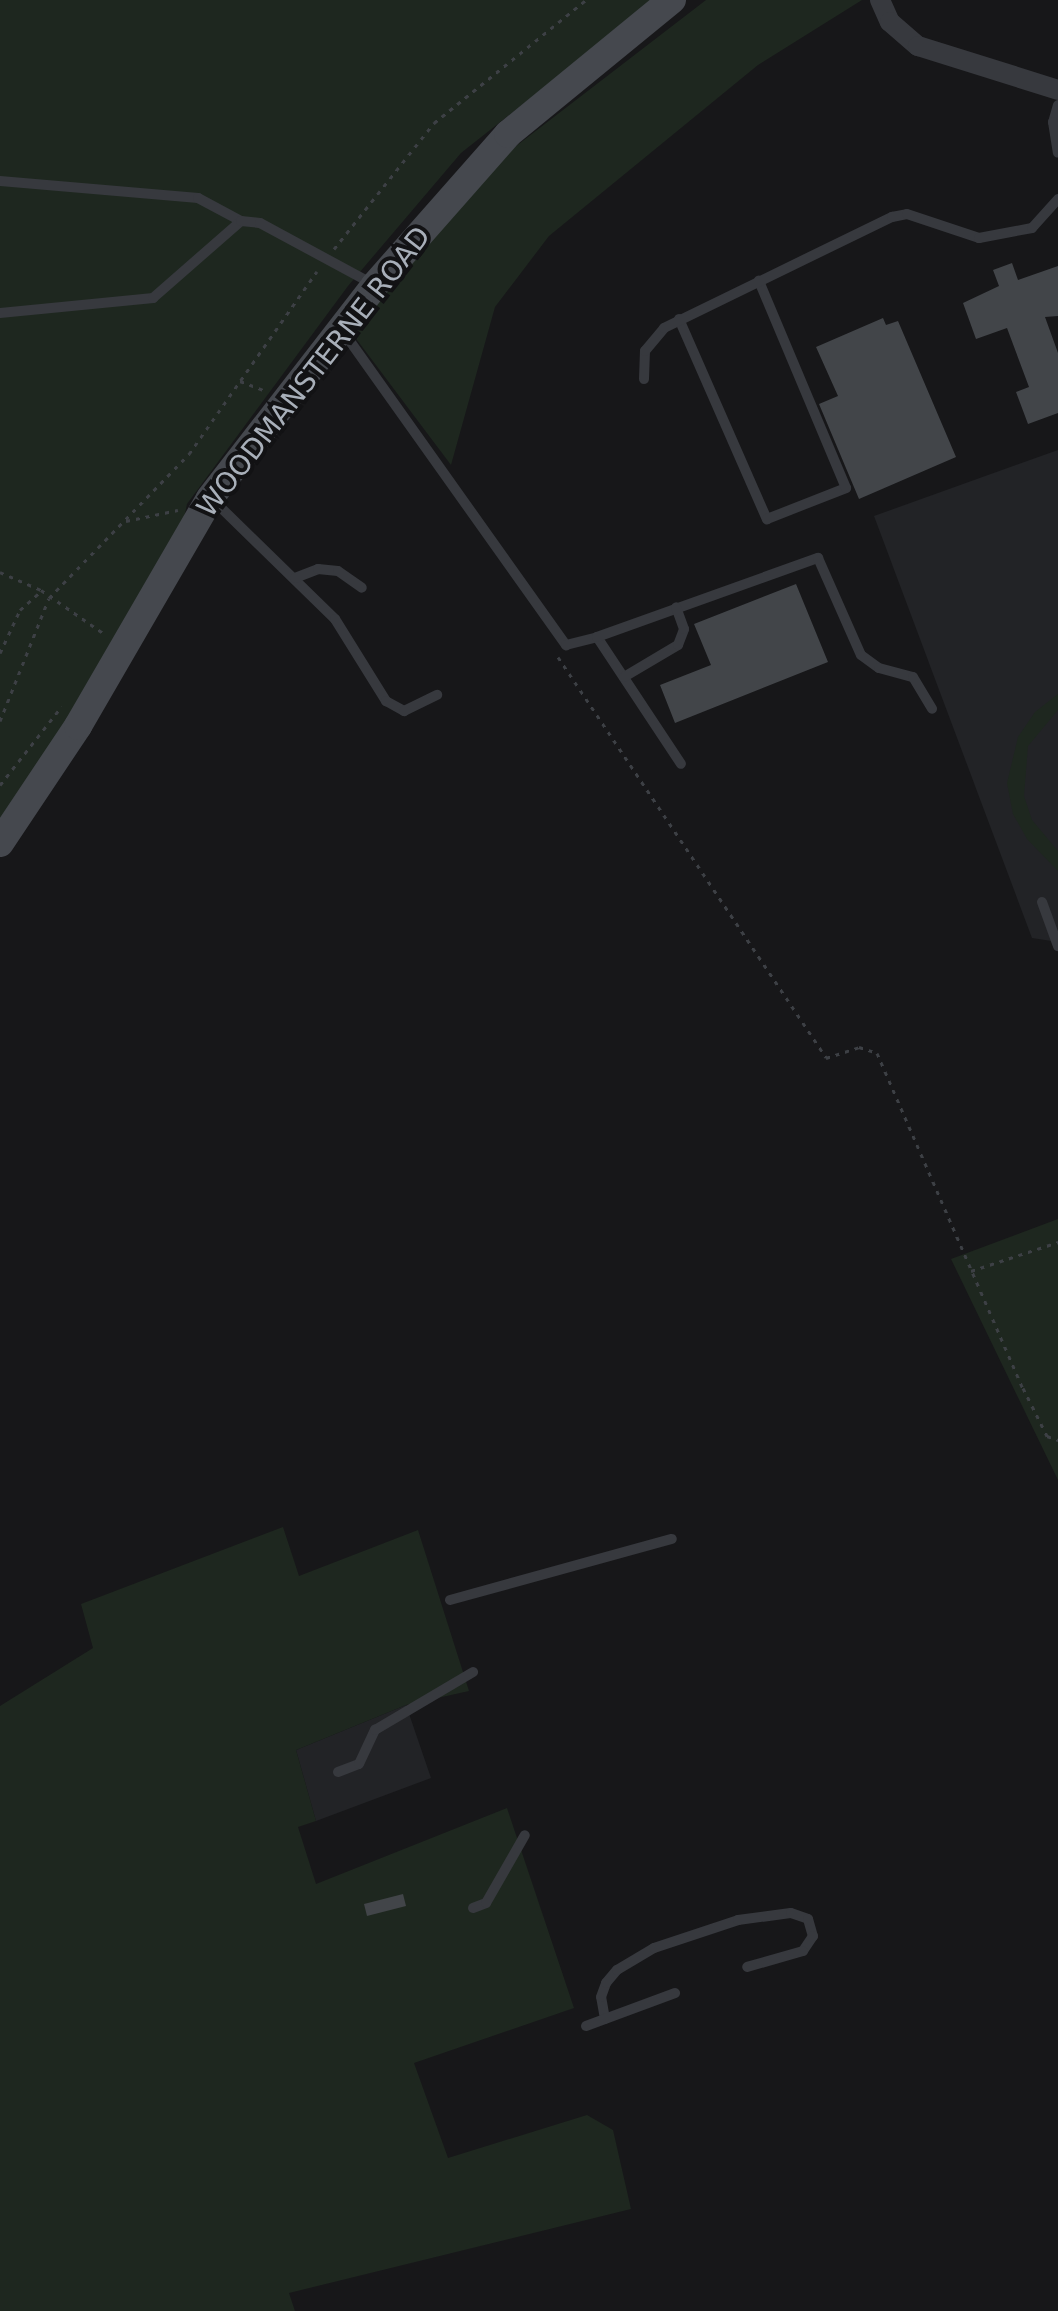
<!DOCTYPE html>
<style>
body{margin:0}
#map{position:relative;width:1058px;height:2311px;overflow:hidden;background:#171719;font-family:"DejaVu Sans",sans-serif}
div>[style]{position:absolute}
[style*='--x']{left:calc(var(--x)*1px);top:calc(var(--y)*1px);width:calc(var(--w)*1px);rotate:calc(var(--a)*1deg)}
.built>*{inset:0;background:#222326}
.green>*{inset:0;background:#1e271f}
.building>*{inset:0;background:#424549}
.path>*{height:3px;margin-top:-1.5px;transform-origin:0;background:repeating-linear-gradient(90deg,#3d4045 0 4px,transparent 0 10px)}
.service>*{height:10px;margin:-5px;padding:0 5px;transform-origin:5px;border-radius:5px;background:#37393e}
.minor>*{height:20px;margin:-10px;padding:0 10px;transform-origin:10px;border-radius:10px;background:#37393e}
.secondary>*{height:28px;margin:-14px;padding:0 14px;transform-origin:14px;border-radius:14px;background:#45484e}
span{translate:-50% -50%;white-space:nowrap;text-align:center;line-height:1.15;-webkit-text-stroke:8px #121214;paint-order:stroke}
.street-label{font-size:28px;color:#a8afb9}
</style>
<div id="map">
<div class="built">
<i style="clip-path:polygon(1058px 450px,1058px 942px,1032px 938px,874px 516px)"></i>
<i style="clip-path:polygon(406px 1705px,431px 1778px,316px 1821px,296px 1750px)"></i>
</div>
<div class="green">
<i style="clip-path:polygon(0 0,655px 0,461px 153px,348px 286px,187px 504px,180px 537px,0 843px)"></i>
<i style="clip-path:polygon(706px 0,862px 0,758px 65px,549px 236px,495px 307px,451px 465px,351px 332px,511px 150px)"></i>
<i style="clip-path:polygon(1058px 694px,1058px 710px,1028px 746px,1024px 796px,1032px 820px,1058px 851px,1058px 871px,1027px 839px,1013px 814px,1007px 783px,1018px 737px,1035px 712px)"></i>
<i style="clip-path:polygon(1058px 1219px,1058px 1480px,951px 1259px)"></i>
<i style="clip-path:polygon(283px 1527px,299px 1576px,418px 1530px,469px 1691px,406px 1705px,296px 1750px,316px 1821px,298px 1827px,316px 1884px,507px 1808px,574px 2008px,414px 2063px,448px 2158px,587px 2115px,613px 2130px,631px 2209px,289px 2293px,295px 2311px,0 2311px,0 1706px,93px 1648px,81px 1604px)"></i>
</div>
<div class="building">
<i style="clip-path:polygon(1012px 263px,1018px 280px,1058px 266px,1058px 316px,1045px 317px,1058px 353px,1058px 413px,1028px 424px,1016px 392px,1029px 387px,1007px 328px,976px 339px,963px 303px,999px 286px,993px 270px)"></i>
<i style="clip-path:polygon(883px 318px,886px 325px,898px 321px,956px 457px,859px 499px,819px 404px,838px 396px,816px 347px)"></i>
<i style="clip-path:polygon(796px 584px,828px 662px,675px 723px,660px 685px,711px 665px,694px 624px)"></i>
<i style="clip-path:polygon(403px 1894px,406px 1906px,367px 1916px,364px 1904px)"></i>
</div>
<div class="path">
<i style="--x:334;--y:249;--w:161;--a:-51.6"></i>
<i style="--x:434;--y:123;--w:196;--a:-39"></i>
<i style="--x:240;--y:381;--w:28;--a:21"></i>
<i style="--x:126;--y:521;--w:53;--a:-11.9"></i>
<i style="--x:0;--y:572;--w:45;--a:23.7"></i>
<i style="--x:41;--y:590;--w:79;--a:34.7"></i>
<i style="--x:0;--y:653;--w:47;--a:-65.1"></i>
<i style="--x:20;--y:610;--w:28;--a:-42"></i>
<i style="--x:558;--y:657;--w:482;--a:56.2"></i>
<i style="--x:826;--y:1058;--w:35;--a:-18"></i>
<i style="--x:859;--y:1047;--w:19;--a:18"></i>
<i style="--x:877;--y:1053;--w:365;--a:66.5"></i>
<i style="--x:1023;--y:1388;--w:54;--a:63.4"></i>
<i style="--x:1047;--y:1436;--w:12;--a:20"></i>
<i style="--x:0;--y:721;--w:132;--a:-68.3"></i>
<i style="--x:49;--y:598;--w:201;--a:-45.8"></i>
<i style="--x:189;--y:454;--w:223;--a:-55"></i>
<i style="--x:0;--y:785;--w:100;--a:-51.9"></i>
<i style="--x:971;--y:1271;--w:92;--a:-18.4"></i>
</div>
<div class="service">
<i style="--x:1058;--y:105;--w:18;--a:106"></i>
<i style="--x:1053;--y:122;--w:31;--a:81"></i>
<i style="--x:0;--y:181;--w:199;--a:4.9"></i>
<i style="--x:198;--y:198;--w:49;--a:28.1"></i>
<i style="--x:0;--y:313;--w:154;--a:-5.6"></i>
<i style="--x:153;--y:298;--w:117;--a:-41.2"></i>
<i style="--x:241;--y:221;--w:19;--a:6"></i>
<i style="--x:260;--y:223;--w:128;--a:28.4"></i>
<i style="--x:679;--y:319;--w:219;--a:66.3"></i>
<i style="--x:767;--y:519;--w:85;--a:-21.4"></i>
<i style="--x:846;--y:488;--w:225;--a:-112.8"></i>
<i style="--x:342;--y:330;--w:387;--a:54.6"></i>
<i style="--x:566;--y:645;--w:32;--a:-14"></i>
<i style="--x:597;--y:637;--w:152;--a:56.5"></i>
<i style="--x:644;--y:379;--w:28;--a:-88"></i>
<i style="--x:645;--y:351;--w:30;--a:-50"></i>
<i style="--x:664;--y:328;--w:254;--a:-26"></i>
<i style="--x:892;--y:217;--w:15;--a:-11"></i>
<i style="--x:907;--y:214;--w:76;--a:18.4"></i>
<i style="--x:979;--y:238;--w:54;--a:-10.7"></i>
<i style="--x:1032;--y:228;--w:39;--a:-48"></i>
<i style="--x:212;--y:499;--w:172;--a:44.3"></i>
<i style="--x:335;--y:619;--w:97;--a:58.1"></i>
<i style="--x:386;--y:701;--w:21;--a:29"></i>
<i style="--x:404;--y:711;--w:37;--a:-26"></i>
<i style="--x:295;--y:578;--w:25;--a:-21"></i>
<i style="--x:318;--y:569;--w:20;--a:6"></i>
<i style="--x:338;--y:571;--w:29;--a:35"></i>
<i style="--x:597;--y:637;--w:235;--a:-19.7"></i>
<i style="--x:818;--y:558;--w:106;--a:66.1"></i>
<i style="--x:861;--y:655;--w:22;--a:36"></i>
<i style="--x:879;--y:668;--w:35;--a:15"></i>
<i style="--x:913;--y:677;--w:37;--a:59"></i>
<i style="--x:624;--y:677;--w:63;--a:-30.7"></i>
<i style="--x:678;--y:645;--w:17;--a:-69"></i>
<i style="--x:684;--y:629;--w:23;--a:-110"></i>
<i style="--x:1042;--y:902;--w:47;--a:70"></i>
<i style="--x:450;--y:1600;--w:230;--a:-15.4"></i>
<i style="--x:338;--y:1772;--w:22;--a:-21"></i>
<i style="--x:359;--y:1764;--w:38;--a:-65"></i>
<i style="--x:375;--y:1730;--w:114;--a:-30.6"></i>
<i style="--x:473;--y:1908;--w:14;--a:-21"></i>
<i style="--x:486;--y:1903;--w:78;--a:-60.2"></i>
<i style="--x:605;--y:2019;--w:22;--a:-100"></i>
<i style="--x:601;--y:1997;--w:15;--a:-70"></i>
<i style="--x:606;--y:1983;--w:17;--a:-50"></i>
<i style="--x:617;--y:1970;--w:43;--a:-30.7"></i>
<i style="--x:654;--y:1948;--w:89;--a:-18.4"></i>
<i style="--x:738;--y:1920;--w:53;--a:-7.5"></i>
<i style="--x:791;--y:1913;--w:18;--a:19"></i>
<i style="--x:808;--y:1919;--w:18;--a:74"></i>
<i style="--x:813;--y:1936;--w:18;--a:124"></i>
<i style="--x:803;--y:1951;--w:58;--a:164.1"></i>
<i style="--x:586;--y:2026;--w:95;--a:-20.3"></i>
</div>
<div class="minor">
<i style="--x:880;--y:0;--w:24;--a:66"></i>
<i style="--x:890;--y:22;--w:37;--a:41"></i>
<i style="--x:918;--y:46;--w:147;--a:17.4"></i>
</div>
<div class="secondary">
<i style="--x:0;--y:843;--w:141;--a:-56.3"></i>
<i style="--x:78;--y:726;--w:263;--a:-59.9"></i>
<i style="--x:210;--y:498;--w:269;--a:-52.2"></i>
<i style="--x:375;--y:285;--w:201;--a:-48.6"></i>
<i style="--x:508;--y:134;--w:212;--a:-39.3"></i>
</div>
<div class="street-label">
<span style="left:314px;top:372px;rotate:-52deg">WOODMANSTERNE ROAD</span>
</div>
</div>
